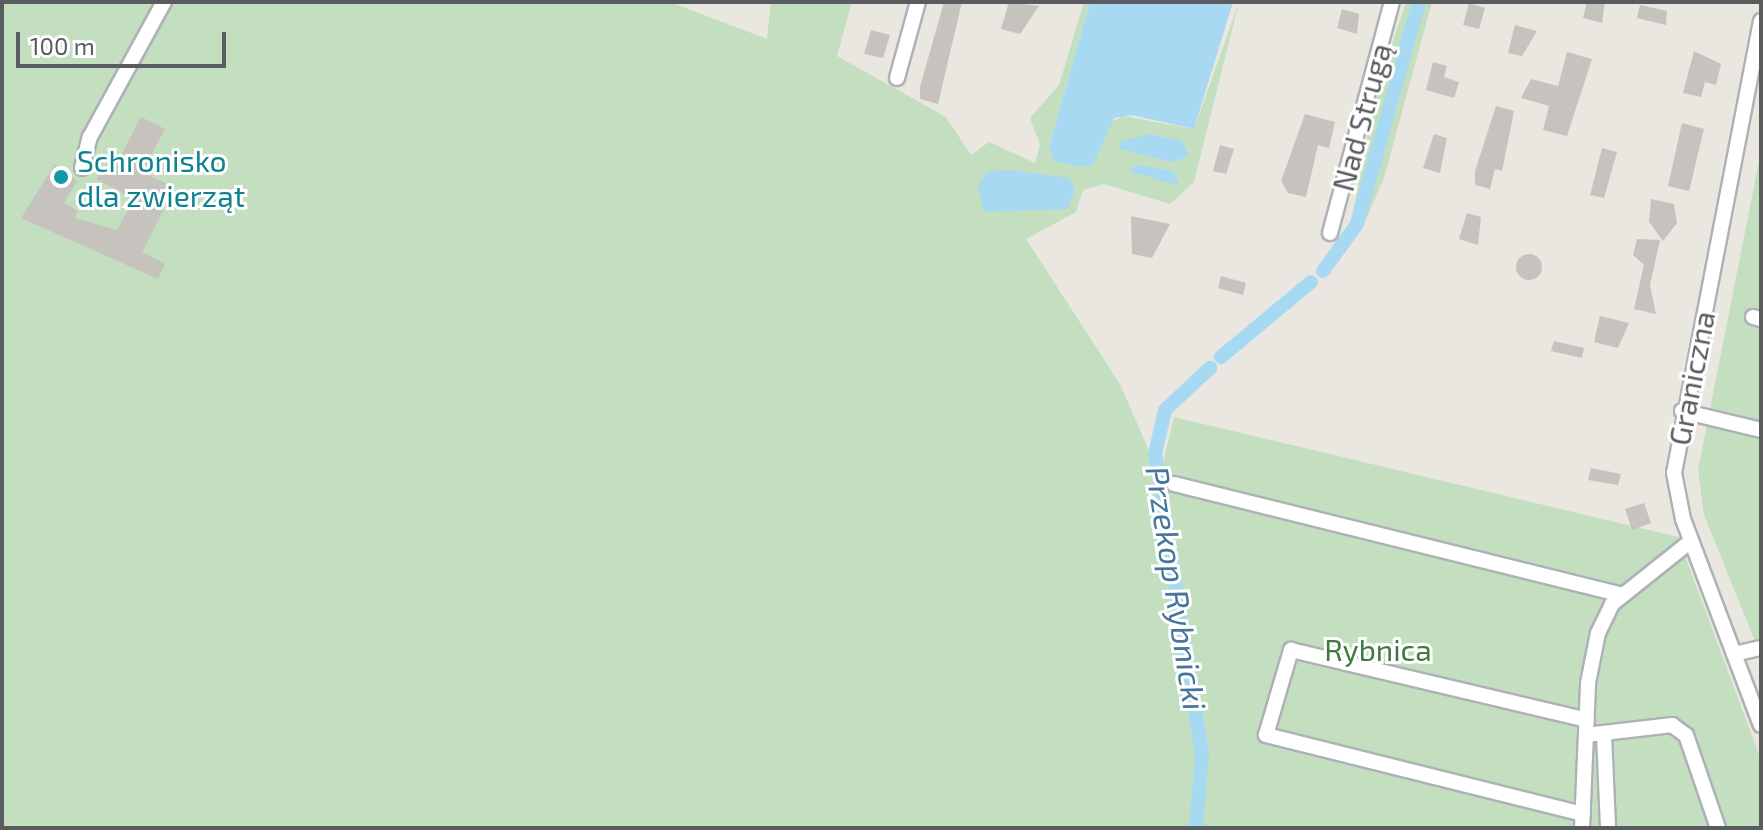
<!DOCTYPE html>
<meta charset="utf-8">
<style>
body{margin:0}
#map{position:relative;width:1763px;height:830px;overflow:hidden;background:#eae7e1;font-family:"Exo 2",sans-serif}
div>[style]{position:absolute}
[style*='--x']{left:calc(var(--x)*1px);top:calc(var(--y)*1px);width:calc(var(--w)*1px);rotate:calc(var(--a)*1deg)}
.green>*{inset:0;background:#c3dfc0}
.water>*{inset:0;background:#a8d9f3}
.canal>*{height:14px;margin:-7px;padding:0 7px;transform-origin:7px;border-radius:7px;background:#a8d9f3}
.building>*{inset:0;background:#c6c2bd}
.round{border-radius:50%}
.roads{filter:drop-shadow(2px 0 #aeb2b5) drop-shadow(-2px 0 #aeb2b5) drop-shadow(0 2px #aeb2b5) drop-shadow(0 -2px #aeb2b5)}
.minor>*{height:14px;margin:-7px;padding:0 7px;transform-origin:7px;border-radius:7px;background:#fff}
.dots>*{width:22px;height:22px;translate:-50% -50%;box-sizing:border-box;border:4px solid #fff;border-radius:50%}
span{translate:-50% -50%;white-space:nowrap;text-align:center;line-height:1.15;-webkit-text-stroke:6px #fff;paint-order:stroke}
.street-label{font-size:30px;color:#595d60}
.culture-label{font-size:30px;color:#0d838f}
.left{translate:0 -50%;text-align:left}
.park-label{font-size:30px;color:#407a3e}
.water-label{font-size:32px;color:#46769a;font-style:italic}
.frame{position:absolute;inset:0;border:4px solid #595d60;pointer-events:none}
.scale{position:absolute;left:16px;top:32px;width:210px;height:36px;box-sizing:border-box;border:4px solid #595d60;border-top:0;padding-left:10px;font-size:24px;line-height:28px;white-space:nowrap;color:#595d60;-webkit-text-stroke:6px #fff;paint-order:stroke}
</style>
<div id="map">
<div class="green">
<i style="clip-path:polygon(2px 2px,670px 2px,767px 39px,771px 2px,852px 2px,837px 56px,946px 117px,971px 155px,989px 142px,1035px 163px,1040px 145px,1030px 118px,1059px 85px,1084px 2px,1090px 2px,1049px 147px,1098px 152px,1106px 125px,1123px 116px,1194px 129px,1239px 2px,1194px 182px,1170px 204px,1104px 184px,1083px 190px,1076px 212px,1026px 239px,1120px 384px,1160px 476px,1174px 417px,1678px 537px,1761px 760px,1761px 828px,2px 828px)"></i>
<i style="clip-path:polygon(1406px 2px,1432px 2px,1384px 178px,1361px 231px,1349px 233px,1375px 96px)"></i>
<i style="clip-path:polygon(1761px 151px,1761px 656px,1704px 515px,1698px 470px)"></i>
</div>
<div class="water">
<i style="clip-path:polygon(1090px 2px,1233px 2px,1194px 129px,1132px 115px,1114px 118px,1093px 165px,1083px 167px,1054px 161px,1049px 147px)"></i>
<i style="clip-path:polygon(1149px 134px,1182px 141px,1189px 156px,1172px 162px,1120px 149px,1120px 142px)"></i>
<i style="clip-path:polygon(1138px 165px,1173px 171px,1180px 186px,1128px 171px)"></i>
<i style="clip-path:polygon(1009px 170px,1070px 178px,1075px 192px,1067px 209px,984px 212px,978px 186px,987px 172px)"></i>
</div>
<div class="canal">
<i style="--x:1323;--y:271;--w:58;--a:-54.1"></i>
<i style="--x:1357;--y:224;--w:230;--a:-74.4"></i>
<i style="--x:1221;--y:357;--w:117;--a:-39.8"></i>
<i style="--x:1196;--y:828;--w:74;--a:-85.4"></i>
<i style="--x:1202;--y:754;--w:304;--a:-98.9"></i>
<i style="--x:1155;--y:454;--w:45;--a:-77.2"></i>
<i style="--x:1165;--y:410;--w:62;--a:-43"></i>
</div>
<div class="building">
<i style="clip-path:polygon(944px 2px,962px 2px,938px 104px,920px 99px,920px 87px)"></i>
<i style="clip-path:polygon(1009px 2px,1039px 6px,1020px 34px,1001px 29px)"></i>
<i style="clip-path:polygon(1587px 2px,1605px 2px,1602px 23px,1583px 18px)"></i>
<i style="clip-path:polygon(1469px 3px,1485px 8px,1479px 29px,1463px 25px)"></i>
<i style="clip-path:polygon(1640px 5px,1667px 11px,1666px 25px,1637px 18px)"></i>
<i style="clip-path:polygon(1342px 9px,1359px 14px,1357px 34px,1337px 28px)"></i>
<i style="clip-path:polygon(1515px 25px,1537px 31px,1522px 56px,1508px 53px)"></i>
<i style="clip-path:polygon(871px 30px,890px 35px,883px 58px,864px 54px)"></i>
<i style="clip-path:polygon(1694px 51px,1721px 64px,1716px 85px,1705px 82px,1701px 97px,1683px 93px)"></i>
<i style="clip-path:polygon(1567px 52px,1592px 59px,1567px 136px,1543px 130px,1549px 106px,1521px 98px,1531px 79px,1558px 86px)"></i>
<i style="clip-path:polygon(1433px 62px,1447px 66px,1444px 77px,1459px 82px,1454px 98px,1426px 90px)"></i>
<i style="clip-path:polygon(1496px 106px,1514px 111px,1502px 171px,1495px 169px,1490px 189px,1475px 185px,1475px 171px)"></i>
<i style="clip-path:polygon(1305px 114px,1335px 122px,1329px 148px,1318px 145px,1306px 197px,1288px 193px,1281px 181px)"></i>
<i style="clip-path:polygon(141px 117px,165px 129px,142px 172px,175px 188px,142px 252px,165px 264px,158px 279px,21px 218px,55px 164px,77px 181px,64px 203px,78px 211px,74px 218px,117px 230px,134px 199px,96px 179px,101px 169px,111px 175px)"></i>
<i style="clip-path:polygon(1682px 123px,1704px 129px,1689px 191px,1668px 186px)"></i>
<i style="clip-path:polygon(1434px 134px,1447px 138px,1440px 173px,1423px 168px)"></i>
<i style="clip-path:polygon(1220px 145px,1234px 149px,1226px 174px,1213px 171px)"></i>
<i style="clip-path:polygon(1602px 148px,1617px 152px,1604px 198px,1590px 195px)"></i>
<i style="clip-path:polygon(1651px 199px,1674px 204px,1677px 223px,1663px 241px,1649px 222px)"></i>
<i style="clip-path:polygon(1467px 213px,1481px 217px,1478px 245px,1459px 239px)"></i>
<i style="clip-path:polygon(1131px 216px,1170px 224px,1152px 258px,1132px 254px)"></i>
<i style="clip-path:polygon(1637px 239px,1660px 240px,1650px 285px,1656px 314px,1634px 309px,1644px 265px,1633px 255px)"></i>
<i class="round" style="left:1516px;top:254px;width:26px;height:26px"></i>
<i style="clip-path:polygon(1221px 276px,1246px 283px,1243px 295px,1218px 288px)"></i>
<i style="clip-path:polygon(1600px 316px,1629px 323px,1618px 348px,1594px 342px)"></i>
<i style="clip-path:polygon(1554px 341px,1584px 348px,1582px 358px,1551px 351px)"></i>
<i style="clip-path:polygon(1591px 468px,1621px 474px,1618px 485px,1588px 480px)"></i>
<i style="clip-path:polygon(1644px 503px,1651px 523px,1632px 530px,1625px 509px)"></i>
</div>
<div class="roads">
<div class="minor">
<i style="--x:1761;--y:21;--w:460;--a:100.9"></i>
<i style="--x:1674;--y:473;--w:47;--a:78.9"></i>
<i style="--x:1683;--y:519;--w:220;--a:69.3"></i>
<i style="--x:897;--y:78;--w:79;--a:-74.6"></i>
<i style="--x:82;--y:168;--w:32;--a:-76"></i>
<i style="--x:90;--y:137;--w:154;--a:-61.3"></i>
<i style="--x:1330;--y:233;--w:239;--a:-75"></i>
<i style="--x:1753;--y:317;--w:8;--a:14"></i>
<i style="--x:1682;--y:411;--w:81;--a:13.5"></i>
<i style="--x:1174;--y:484;--w:462;--a:13.9"></i>
<i style="--x:1734;--y:654;--w:28;--a:-13"></i>
<i style="--x:1586;--y:735;--w:87;--a:-6.6"></i>
<i style="--x:1672;--y:725;--w:17;--a:36"></i>
<i style="--x:1686;--y:735;--w:98;--a:71"></i>
<i style="--x:1604;--y:735;--w:93;--a:87.5"></i>
<i style="--x:1583;--y:814;--w:327;--a:-166"></i>
<i style="--x:1266;--y:735;--w:89;--a:-73.6"></i>
<i style="--x:1291;--y:650;--w:304;--a:13.3"></i>
<i style="--x:1582;--y:828;--w:145;--a:-87.6"></i>
<i style="--x:1588;--y:683;--w:51;--a:-78.7"></i>
<i style="--x:1598;--y:633;--w:32;--a:-64"></i>
<i style="--x:1612;--y:604;--w:101;--a:-38.6"></i>
</div>
</div>
<div class="dots">
<i style="left:61px;top:177px;background:#0f9aa8"></i>
</div>
<div class="street-label">
<span style="left:1361px;top:117px;rotate:-75deg">Nad Strugą</span>
<span style="left:1691px;top:378px;rotate:-79deg">Graniczna</span>
</div>
<div class="culture-label">
<span class="left" style="left:77px;top:177px">Schronisko<br>dla zwierząt</span>
</div>
<div class="park-label">
<span style="left:1378px;top:649px">Rybnica</span>
</div>
<div class="water-label">
<span style="left:1177px;top:588px;rotate:81deg">Przekop Rybnicki</span>
</div>
<div class="frame"></div>
<div class="scale">100 m</div>
</div>
